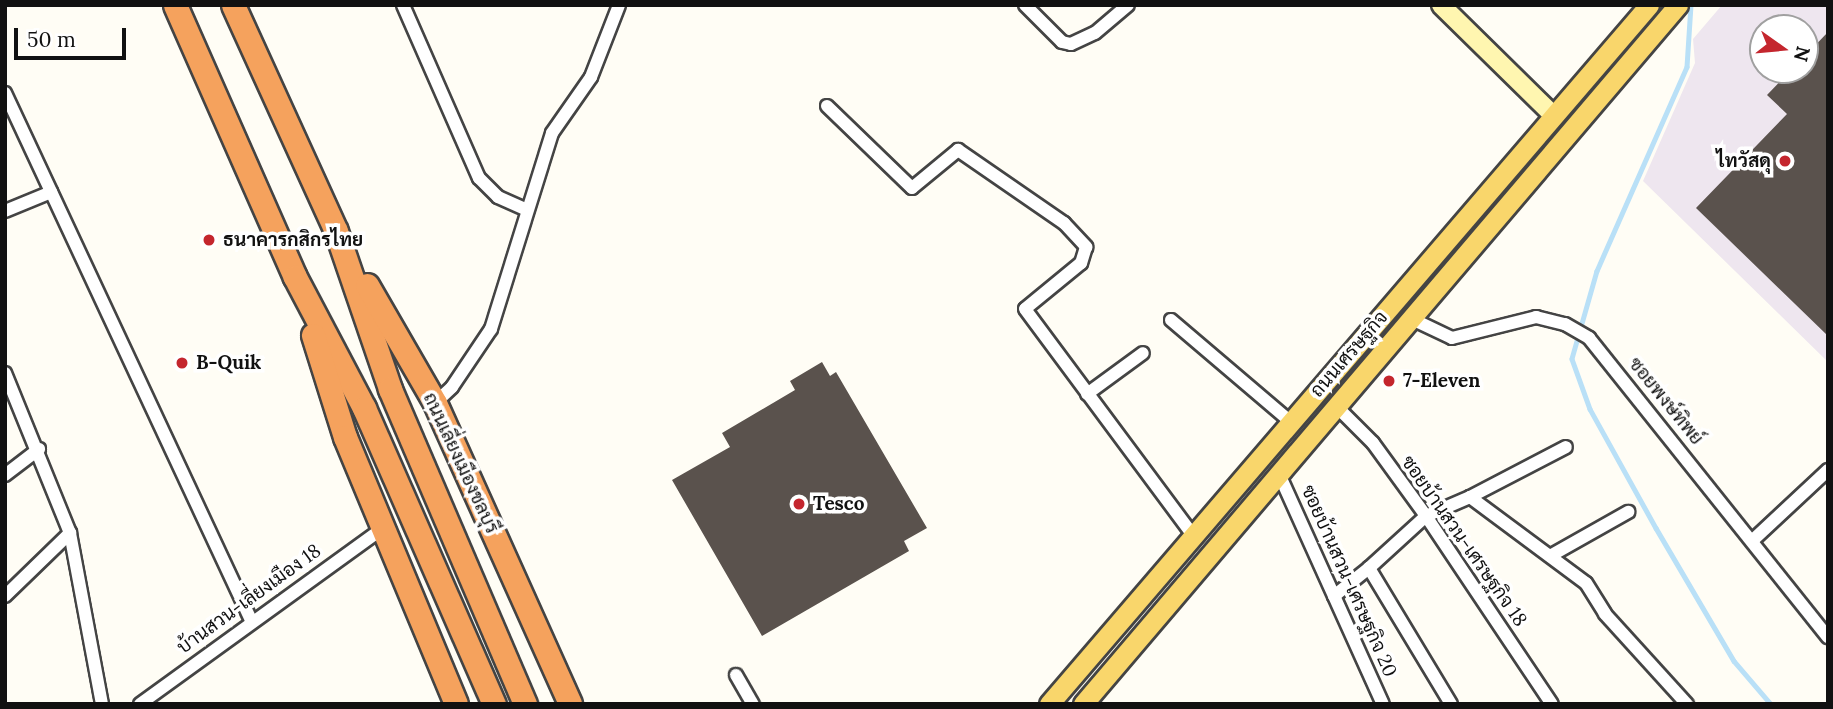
<!DOCTYPE html>
<meta charset="utf-8">
<style>
body{margin:0}
#map{position:relative;width:1833px;height:709px;overflow:hidden;background:#fffdf5;font-family:Lora,Sarabun,serif}
div>[style]{position:absolute}
[style*='--x']{left:calc(var(--x)*1px);top:calc(var(--y)*1px);width:calc(var(--w)*1px);rotate:calc(var(--a)*1deg)}
.industrial>*{inset:0;background:#eee6ef}
.stream>*{height:4.5px;margin:-2.25px;padding:0 2.25px;transform-origin:2.25px;border-radius:2.25px;background:#b9e0f7}
.building>*{inset:0;background:#5a524d}
.roads{filter:drop-shadow(2px 0 #444) drop-shadow(-2px 0 #444) drop-shadow(0 2px #444) drop-shadow(0 -2px #444)}
.street>*{height:12px;margin:-6px;padding:0 6px;transform-origin:6px;border-radius:6px;background:#fff}
.secondary>*{height:18px;margin:-9px;padding:0 9px;transform-origin:9px;border-radius:9px;background:#fff6b0}
.primary>*{height:19px;margin:-9.5px;padding:0 9.5px;transform-origin:9.5px;border-radius:9.5px;background:#f9d66b}
.highway>*{height:23px;margin:-11.5px;padding:0 11.5px;transform-origin:11.5px;border-radius:11.5px;background:#f5a25d}
.dots>*{width:19px;height:19px;translate:-50% -50%;box-sizing:border-box;border:4px solid #fff;border-radius:50%}
span{translate:-50% -50%;white-space:nowrap;text-align:center;line-height:1.15;-webkit-text-stroke:7px #fff;paint-order:stroke}
.poi-label{font-size:19px;color:#111;font-weight:700}
.right{translate:-100% -50%;text-align:right}
.left{translate:0 -50%;text-align:left}
.street-label{font-size:19px;color:#111}
.frame{position:absolute;inset:0;border:7px solid #111;pointer-events:none}
.north{position:absolute;left:1749px;top:14px;width:70px;height:70px;box-sizing:border-box;background:#fff;border:2px solid #a0a0a0;border-radius:50%;rotate:105deg;font-size:19px;font-weight:700;line-height:28px;text-align:center;color:#111}
.north::after{content:'';display:block;margin:auto;width:24px;height:32px;background:#c4262e;clip-path:polygon(50% 0,100% 100%,50% 72%,0 100%)}
.scale{position:absolute;left:14px;top:28px;width:112px;height:32px;box-sizing:border-box;border:4px solid #111;border-top:0;padding-left:9px;font-size:21px;line-height:24px;white-space:nowrap;color:#111;-webkit-text-stroke:5px #fff;paint-order:stroke}
</style>
<div id="map">
<div class="industrial">
<i style="clip-path:polygon(evenodd,1722px 5px,1828px 5px,1828px 362px,1643px 181px,1695px 63px,1693px 39px,1722px 5px,1763px 28px,1805px 28px,1805px 70px,1763px 70px,1763px 28px)"></i>
</div>
<div class="stream">
<i style="--x:1691;--y:5;--w:62;--a:93.7"></i>
<i style="--x:1687;--y:67;--w:223;--a:113.8"></i>
<i style="--x:1597;--y:271;--w:91;--a:105.9"></i>
<i style="--x:1572;--y:359;--w:53;--a:70.2"></i>
<i style="--x:1590;--y:409;--w:136;--a:61"></i>
<i style="--x:1656;--y:528;--w:154;--a:59.6"></i>
<i style="--x:1734;--y:661;--w:57;--a:49.3"></i>
</div>
<div class="building">
<i style="clip-path:polygon(1828px 32px,1828px 336px,1696px 208px,1787px 114px,1767px 95px,1791px 70px,1805px 70px,1805px 56px)"></i>
<i style="clip-path:polygon(822px 362px,830px 376px,836px 372px,927px 528px,904px 541px,909px 551px,762px 636px,672px 480px,730px 447px,722px 433px,795px 390px,790px 381px)"></i>
</div>
<div class="roads">
<div class="street">
<i style="--x:403;--y:5;--w:189;--a:66.3"></i>
<i style="--x:479;--y:178;--w:27;--a:45"></i>
<i style="--x:498;--y:197;--w:32;--a:24"></i>
<i style="--x:1025;--y:5;--w:52;--a:45"></i>
<i style="--x:1062;--y:42;--w:9;--a:13"></i>
<i style="--x:1071;--y:44;--w:26;--a:-25"></i>
<i style="--x:1095;--y:33;--w:43;--a:-40.3"></i>
<i style="--x:5;--y:93;--w:582;--a:64.98"></i>
<i style="--x:827;--y:106;--w:118;--a:44"></i>
<i style="--x:912;--y:188;--w:60;--a:-39.6"></i>
<i style="--x:958;--y:150;--w:129;--a:34.6"></i>
<i style="--x:1064;--y:223;--w:33;--a:47"></i>
<i style="--x:1086;--y:247;--w:17;--a:107"></i>
<i style="--x:1081;--y:263;--w:72;--a:140.6"></i>
<i style="--x:1025;--y:309;--w:282;--a:53.4"></i>
<i style="--x:5;--y:211;--w:50;--a:-22.4"></i>
<i style="--x:1412;--y:319;--w:44;--a:25.4"></i>
<i style="--x:1452;--y:338;--w:87;--a:-14"></i>
<i style="--x:1536;--y:317;--w:30;--a:14"></i>
<i style="--x:1565;--y:324;--w:28;--a:30"></i>
<i style="--x:1589;--y:338;--w:383;--a:51.4"></i>
<i style="--x:1171;--y:320;--w:157;--a:40.4"></i>
<i style="--x:5;--y:373;--w:173;--a:67.9"></i>
<i style="--x:70;--y:533;--w:174;--a:79.4"></i>
<i style="--x:1087;--y:394;--w:69;--a:-36.2"></i>
<i style="--x:435;--y:403;--w:23;--a:-43"></i>
<i style="--x:452;--y:387;--w:70;--a:-56.1"></i>
<i style="--x:491;--y:329;--w:205;--a:-72.7"></i>
<i style="--x:552;--y:133;--w:68;--a:-55.1"></i>
<i style="--x:591;--y:77;--w:77;--a:-68.7"></i>
<i style="--x:1336;--y:406;--w:52;--a:45"></i>
<i style="--x:1373;--y:443;--w:90;--a:54"></i>
<i style="--x:1426;--y:516;--w:226;--a:56.2"></i>
<i style="--x:1279;--y:474;--w:252;--a:65.7"></i>
<i style="--x:5;--y:475;--w:43;--a:-37.4"></i>
<i style="--x:1470;--y:497;--w:108;--a:-27.5"></i>
<i style="--x:1753;--y:540;--w:103;--a:-43"></i>
<i style="--x:1550;--y:556;--w:90;--a:-29.4"></i>
<i style="--x:5;--y:596;--w:91;--a:-44.1"></i>
<i style="--x:1334;--y:596;--w:45;--a:-38.7"></i>
<i style="--x:736;--y:675;--w:34;--a:60"></i>
<i style="--x:140;--y:704;--w:300;--a:-35.9"></i>
<i style="--x:1451;--y:704;--w:159;--a:-121.1"></i>
<i style="--x:1369;--y:568;--w:77;--a:-42.4"></i>
<i style="--x:1426;--y:516;--w:48;--a:-23.4"></i>
<i style="--x:1470;--y:497;--w:144;--a:36.6"></i>
<i style="--x:1586;--y:583;--w:36;--a:58"></i>
<i style="--x:1605;--y:614;--w:122;--a:47.7"></i>
</div>
<div class="secondary">
<i style="--x:1441;--y:5;--w:158;--a:44.5"></i>
</div>
<div class="primary">
<i style="--x:1049;--y:704;--w:921;--a:-49.36"></i>
<i style="--x:1083;--y:704;--w:918;--a:-49.6"></i>
</div>
<div class="highway">
<i style="--x:175;--y:5;--w:297;--a:66.2"></i>
<i style="--x:295;--y:277;--w:148;--a:62.2"></i>
<i style="--x:364;--y:408;--w:323;--a:66.3"></i>
<i style="--x:233;--y:5;--w:248;--a:65.5"></i>
<i style="--x:336;--y:231;--w:167;--a:71.1"></i>
<i style="--x:390;--y:389;--w:343;--a:66.8"></i>
<i style="--x:367;--y:285;--w:136;--a:60"></i>
<i style="--x:435;--y:403;--w:330;--a:65.8"></i>
<i style="--x:313;--y:335;--w:107;--a:72.6"></i>
<i style="--x:345;--y:437;--w:289;--a:67.4"></i>
</div>
</div>
<div class="dots">
<i style="left:1785px;top:161px;background:#c4262e"></i>
<i style="left:209px;top:240px;background:#c4262e"></i>
<i style="left:182px;top:363px;background:#c4262e"></i>
<i style="left:1389px;top:381px;background:#c4262e"></i>
<i style="left:799px;top:504px;background:#c4262e"></i>
</div>
<div class="poi-label">
<span class="right" style="left:1771px;top:161px">ไทวัสดุ</span>
<span class="left" style="left:223px;top:240px">ธนาคารกสิกรไทย</span>
<span class="left" style="left:196px;top:363px">B-Quik</span>
<span class="left" style="left:1403px;top:381px">7-Eleven</span>
<span class="left" style="left:813px;top:504px">Tesco</span>
</div>
<div class="street-label">
<span style="left:1349px;top:354px;rotate:-49deg">ถนนเศรษฐกิจ</span>
<span style="left:1666px;top:401px;rotate:51deg">ซอยพงษ์ทิพย์</span>
<span style="left:461px;top:463px;rotate:65deg">ถนนเลี่ยงเมืองชลบุรี</span>
<span style="left:1464px;top:541px;rotate:55deg">ซอยบ้านสวน-เศรษฐกิจ 18</span>
<span style="left:1349px;top:581px;rotate:66deg">ซอยบ้านสวน-เศรษฐกิจ 20</span>
<span style="left:249px;top:599px;rotate:-36deg">บ้านสวน-เลี่ยงเมือง 18</span>
</div>
<div class="frame"></div>
<div class="north">N</div>
<div class="scale">50 m</div>
</div>
